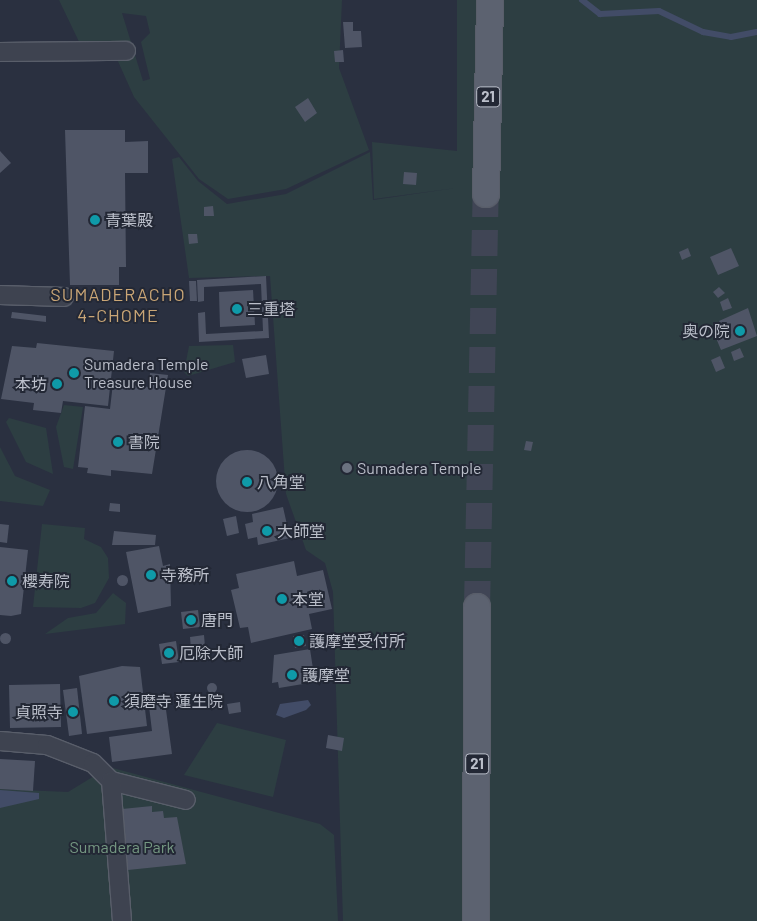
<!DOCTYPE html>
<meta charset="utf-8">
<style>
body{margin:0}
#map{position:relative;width:757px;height:921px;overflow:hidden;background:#2a3040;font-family:Barlow,"Noto Sans JP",sans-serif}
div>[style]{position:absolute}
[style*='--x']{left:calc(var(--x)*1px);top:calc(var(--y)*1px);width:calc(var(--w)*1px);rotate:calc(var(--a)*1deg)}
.green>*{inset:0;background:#2d3e42}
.water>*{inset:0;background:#424c67}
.stream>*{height:6px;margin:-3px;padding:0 3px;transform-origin:3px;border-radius:3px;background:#424c67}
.building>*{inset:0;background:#4f5566}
.round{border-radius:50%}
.primary-tunnel>*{height:26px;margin-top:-13px;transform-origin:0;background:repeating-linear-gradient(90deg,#404555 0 26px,transparent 0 39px)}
.roads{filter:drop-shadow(1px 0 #595e6a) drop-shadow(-1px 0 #595e6a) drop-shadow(0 1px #595e6a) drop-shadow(0 -1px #595e6a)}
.minor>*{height:18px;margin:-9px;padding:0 9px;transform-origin:9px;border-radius:9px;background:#3e4350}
.primary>*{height:26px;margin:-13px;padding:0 13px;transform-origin:13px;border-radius:13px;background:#5c6270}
.dots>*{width:14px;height:14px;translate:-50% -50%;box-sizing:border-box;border:2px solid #232835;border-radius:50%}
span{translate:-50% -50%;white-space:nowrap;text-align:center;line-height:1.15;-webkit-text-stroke:4px #232835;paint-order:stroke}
.shield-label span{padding:1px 4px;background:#232835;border:1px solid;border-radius:4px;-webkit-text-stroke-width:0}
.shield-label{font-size:15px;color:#bbbfca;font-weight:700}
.poi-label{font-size:16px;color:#bbbfca}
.left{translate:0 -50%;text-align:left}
.right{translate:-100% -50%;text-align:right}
.park-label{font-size:16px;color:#759882}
.neighbourhood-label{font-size:18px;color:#caa676;letter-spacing:1px}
</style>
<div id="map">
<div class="green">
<i style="clip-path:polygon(evenodd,59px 0,342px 0,339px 68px,369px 150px,286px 189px,228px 199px,199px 179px,134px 97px,112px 48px,82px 48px,59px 0,122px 13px,146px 16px,150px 33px,141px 42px,150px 79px,143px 81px,122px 13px)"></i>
<i style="clip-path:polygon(457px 0,757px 0,757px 921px,343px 921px,333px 592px,325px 563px,306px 550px,286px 494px,270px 276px,189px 278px,172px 159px,179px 157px,198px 181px,227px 204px,286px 194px,370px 152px,373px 200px,456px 188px,374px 199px,372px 142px,457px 151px)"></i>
<i style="clip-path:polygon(233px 345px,235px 362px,188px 376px,184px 372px,189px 346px)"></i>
<i style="clip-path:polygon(64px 405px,83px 407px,73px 469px,64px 467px,56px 427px)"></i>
<i style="clip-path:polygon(9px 418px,46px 428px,53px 474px,26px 462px,6px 422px)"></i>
<i style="clip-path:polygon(0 447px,15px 476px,50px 490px,43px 506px,0 501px)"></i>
<i style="clip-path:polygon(42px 524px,85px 528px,84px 539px,101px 547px,108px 558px,109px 578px,95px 603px,81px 608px,33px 607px)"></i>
<i style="clip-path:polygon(113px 593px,126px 603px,125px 624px,45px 634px,68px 618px,96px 613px)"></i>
<i style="clip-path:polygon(217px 723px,286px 740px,273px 797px,184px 775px)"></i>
<i style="clip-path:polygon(109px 767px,320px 824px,334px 835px,338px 921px,0 921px,0 789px,68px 792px)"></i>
</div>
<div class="water">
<i style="clip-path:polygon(308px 700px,311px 705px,306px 710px,284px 718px,276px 715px,280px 704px)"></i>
<i style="clip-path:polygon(0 790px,39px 793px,39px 799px,0 808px)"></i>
</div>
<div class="stream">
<i style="--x:582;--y:0;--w:23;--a:38"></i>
<i style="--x:600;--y:14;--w:59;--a:-2.9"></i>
<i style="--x:659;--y:11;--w:49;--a:25.5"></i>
<i style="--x:703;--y:32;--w:28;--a:10"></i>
<i style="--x:731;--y:37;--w:26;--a:-11"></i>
</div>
<div class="building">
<i style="clip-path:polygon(343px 22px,353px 22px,353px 31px,361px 31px,362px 47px,345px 48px)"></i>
<i style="clip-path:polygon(343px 50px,344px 62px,335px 62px,334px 51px)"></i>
<i style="clip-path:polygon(308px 98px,317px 113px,305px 122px,295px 107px)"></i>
<i style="clip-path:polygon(65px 130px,125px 130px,125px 142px,148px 141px,148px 173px,125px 173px,126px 267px,119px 267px,119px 285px,70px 285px)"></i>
<i style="clip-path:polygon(0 151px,11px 163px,0 173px)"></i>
<i style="clip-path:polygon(404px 172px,417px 173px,416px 185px,403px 184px)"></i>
<i style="clip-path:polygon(213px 206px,214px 216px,204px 216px,204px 207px)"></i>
<i style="clip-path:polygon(188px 234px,197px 234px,198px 243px,189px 244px)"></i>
<i style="clip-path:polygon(688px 248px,691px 256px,682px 260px,679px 252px)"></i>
<i style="clip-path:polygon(731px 248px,739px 266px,718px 275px,710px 257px)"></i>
<i style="clip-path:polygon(266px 276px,269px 338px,199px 342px,198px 313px,205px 312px,206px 334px,263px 331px,261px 284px,204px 287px,204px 301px,198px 302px,197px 280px)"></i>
<i style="clip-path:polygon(189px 281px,196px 281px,197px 301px,190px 301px)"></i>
<i style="clip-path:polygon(719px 287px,725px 293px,718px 298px,713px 292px)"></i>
<i style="clip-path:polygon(253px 290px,255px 325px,220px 327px,219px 292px)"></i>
<i style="clip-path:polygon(728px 298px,732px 308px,723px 311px,720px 302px)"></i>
<i style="clip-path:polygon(748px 308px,757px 336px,721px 350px,716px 338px,725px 335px,719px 321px)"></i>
<i style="clip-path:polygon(12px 312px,46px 316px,46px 322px,11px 318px)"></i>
<i style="clip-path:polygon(37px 343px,114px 351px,108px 406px,63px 401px,61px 413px,33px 410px,34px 403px,1px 399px,12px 346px,36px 348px)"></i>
<i style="clip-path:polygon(740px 348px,744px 357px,734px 361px,731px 352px)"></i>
<i style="clip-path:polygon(266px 355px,269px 374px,246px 378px,242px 359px)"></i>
<i style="clip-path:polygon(720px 356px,725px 368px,716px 372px,711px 360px)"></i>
<i style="clip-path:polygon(150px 373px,168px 375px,152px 474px,111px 470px,111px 476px,87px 473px,88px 468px,78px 467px,85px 406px,110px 409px,113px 383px,149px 387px)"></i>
<i style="clip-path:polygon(526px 441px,533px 442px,531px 451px,524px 450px)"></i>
<i class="round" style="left:216px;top:450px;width:62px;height:62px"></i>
<i style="clip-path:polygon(110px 503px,120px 504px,120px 512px,109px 511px)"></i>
<i style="clip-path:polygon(283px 507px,290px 538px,258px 545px,257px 537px,248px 539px,245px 524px,253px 522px,252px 514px)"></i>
<i style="clip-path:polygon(236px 516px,239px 533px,227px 536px,223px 519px)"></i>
<i style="clip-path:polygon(0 524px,9px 525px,7px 543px,0 542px)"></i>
<i style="clip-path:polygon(114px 531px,156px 535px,155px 545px,112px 545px)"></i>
<i style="clip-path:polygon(159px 546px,163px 566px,170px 564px,171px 606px,138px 613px,126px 552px)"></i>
<i style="clip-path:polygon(0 547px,28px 550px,21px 614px,11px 616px,0 615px)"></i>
<i style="clip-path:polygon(294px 561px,297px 576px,323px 570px,332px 609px,309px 614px,312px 629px,251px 643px,248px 627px,240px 628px,231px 590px,239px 588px,236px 574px)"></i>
<i class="round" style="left:116.5px;top:574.5px;width:11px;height:11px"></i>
<i style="clip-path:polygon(198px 610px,200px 627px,183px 629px,181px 612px)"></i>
<i style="clip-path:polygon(212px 612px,214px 620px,203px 622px,201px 613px)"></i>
<i class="round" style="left:-0.5px;top:632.5px;width:11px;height:11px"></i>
<i style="clip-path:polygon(204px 635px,205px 647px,191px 649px,190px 637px)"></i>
<i style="clip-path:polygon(304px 635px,306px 646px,295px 648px,293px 636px)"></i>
<i style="clip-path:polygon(176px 641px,179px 662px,162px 664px,159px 644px)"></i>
<i style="clip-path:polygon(310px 649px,315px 682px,279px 688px,278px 682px,272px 683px,274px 655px)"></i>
<i style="clip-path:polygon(122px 666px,140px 667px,147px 726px,87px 734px,79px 676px)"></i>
<i class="round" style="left:207px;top:683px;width:10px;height:10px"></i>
<i style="clip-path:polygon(60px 684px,61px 727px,10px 728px,9px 685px)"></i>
<i style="clip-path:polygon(77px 688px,82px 734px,69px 736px,63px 690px)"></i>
<i style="clip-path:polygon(164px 695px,172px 754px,112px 762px,109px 737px,152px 731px,148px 698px)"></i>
<i style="clip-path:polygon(240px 702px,241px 712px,229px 714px,227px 704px)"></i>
<i style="clip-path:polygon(328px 735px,344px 738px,342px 751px,326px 748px)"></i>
<i style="clip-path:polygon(0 759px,35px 761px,33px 791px,0 789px)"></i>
<i style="clip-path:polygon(152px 806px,152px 812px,163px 811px,164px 818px,177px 817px,186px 864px,128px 870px,122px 809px)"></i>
</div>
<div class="primary-tunnel">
<i style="--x:477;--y:607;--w:413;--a:-88.8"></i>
</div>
<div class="roads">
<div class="minor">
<i style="--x:0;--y:52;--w:126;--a:-0.5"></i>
<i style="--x:0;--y:295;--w:64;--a:1.8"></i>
<i style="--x:0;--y:741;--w:47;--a:4.9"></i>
<i style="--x:47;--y:745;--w:49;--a:21.4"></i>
<i style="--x:93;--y:763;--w:25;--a:45"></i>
<i style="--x:111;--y:781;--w:77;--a:14.2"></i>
<i style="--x:111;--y:781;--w:140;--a:85.5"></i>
</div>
<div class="primary">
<i style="--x:486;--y:194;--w:194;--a:-88.8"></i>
<i style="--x:476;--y:921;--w:314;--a:-89.8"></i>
</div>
</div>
<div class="dots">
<i style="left:95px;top:220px;background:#0f9aa8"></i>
<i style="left:237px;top:309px;background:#0f9aa8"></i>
<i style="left:740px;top:331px;background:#0f9aa8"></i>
<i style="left:74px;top:373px;background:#0f9aa8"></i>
<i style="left:57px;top:384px;background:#0f9aa8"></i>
<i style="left:118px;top:442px;background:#0f9aa8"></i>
<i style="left:347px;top:468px;background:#6b7280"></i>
<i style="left:247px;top:482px;background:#0f9aa8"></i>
<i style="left:267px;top:531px;background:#0f9aa8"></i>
<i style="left:151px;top:575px;background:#0f9aa8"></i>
<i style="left:12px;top:581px;background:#0f9aa8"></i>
<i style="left:282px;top:599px;background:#0f9aa8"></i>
<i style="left:191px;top:620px;background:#0f9aa8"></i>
<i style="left:299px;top:641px;background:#0f9aa8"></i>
<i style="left:169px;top:653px;background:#0f9aa8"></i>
<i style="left:292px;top:675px;background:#0f9aa8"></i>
<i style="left:114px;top:701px;background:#0f9aa8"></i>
<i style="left:73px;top:712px;background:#0f9aa8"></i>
</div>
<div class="shield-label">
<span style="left:488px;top:97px">21</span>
<span style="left:477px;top:764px">21</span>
</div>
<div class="poi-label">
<span class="left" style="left:105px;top:220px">青葉殿</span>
<span class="left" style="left:247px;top:309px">三重塔</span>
<span class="right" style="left:730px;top:331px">奥の院</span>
<span class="left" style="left:84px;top:373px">Sumadera Temple<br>Treasure House</span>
<span class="right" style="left:47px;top:384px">本坊</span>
<span class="left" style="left:128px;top:442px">書院</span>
<span class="left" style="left:357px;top:468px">Sumadera Temple</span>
<span class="left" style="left:257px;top:482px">八角堂</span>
<span class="left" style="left:277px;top:531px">大師堂</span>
<span class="left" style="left:161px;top:575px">寺務所</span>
<span class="left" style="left:22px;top:581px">櫻寿院</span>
<span class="left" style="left:292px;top:599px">本堂</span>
<span class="left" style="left:201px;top:620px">唐門</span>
<span class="left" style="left:309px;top:641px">護摩堂受付所</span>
<span class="left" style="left:179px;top:653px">厄除大師</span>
<span class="left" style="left:302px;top:675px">護摩堂</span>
<span class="left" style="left:124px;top:701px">須磨寺 蓮生院</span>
<span class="right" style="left:63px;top:712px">貞照寺</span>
</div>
<div class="park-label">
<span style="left:122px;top:847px">Sumadera Park</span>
</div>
<div class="neighbourhood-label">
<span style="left:118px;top:305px">SUMADERACHO<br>4-CHOME</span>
</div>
</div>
